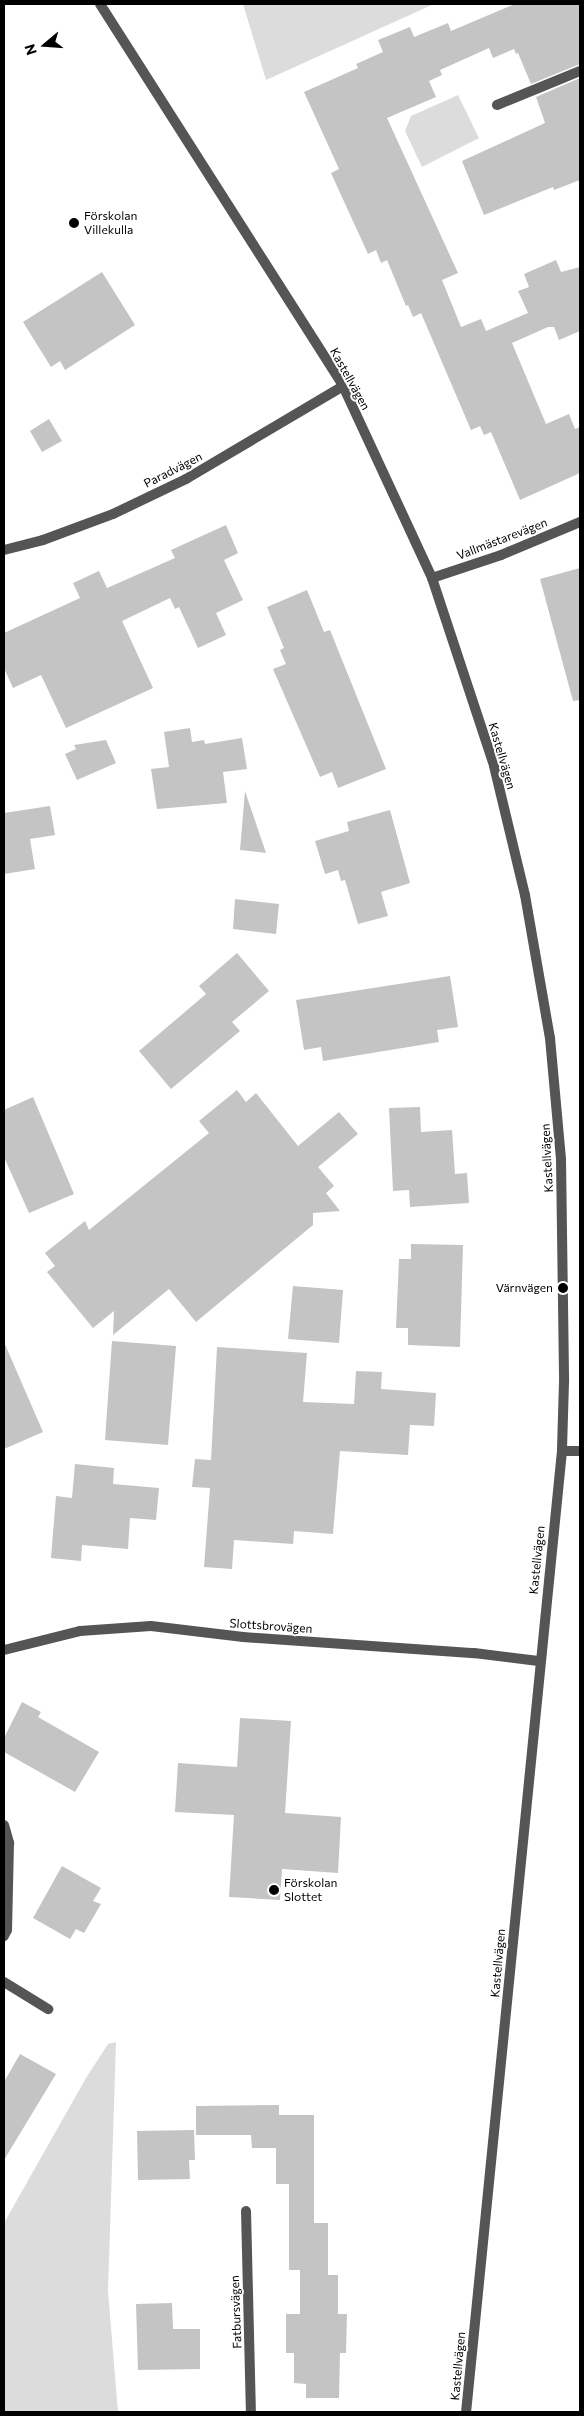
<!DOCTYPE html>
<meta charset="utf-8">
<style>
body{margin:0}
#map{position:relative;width:584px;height:2416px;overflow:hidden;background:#fff;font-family:Commissioner,sans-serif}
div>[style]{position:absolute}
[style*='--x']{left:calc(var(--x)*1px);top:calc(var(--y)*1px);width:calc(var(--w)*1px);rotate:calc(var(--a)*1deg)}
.green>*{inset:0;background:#dcdcdc}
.building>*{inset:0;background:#c4c4c4}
.street>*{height:10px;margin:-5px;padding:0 5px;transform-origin:5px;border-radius:5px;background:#555}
.dots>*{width:14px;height:14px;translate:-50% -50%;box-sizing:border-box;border:2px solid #fff;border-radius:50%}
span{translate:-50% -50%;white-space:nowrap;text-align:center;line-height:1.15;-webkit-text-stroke:4px #fff;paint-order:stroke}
.poi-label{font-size:12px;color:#000}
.left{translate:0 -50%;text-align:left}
.right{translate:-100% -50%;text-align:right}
.street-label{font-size:12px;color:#000}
.frame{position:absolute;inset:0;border:5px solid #000;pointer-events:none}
.north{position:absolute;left:20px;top:20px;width:50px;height:50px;-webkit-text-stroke:4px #fff;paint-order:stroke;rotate:252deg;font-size:14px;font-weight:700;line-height:20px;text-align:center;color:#000}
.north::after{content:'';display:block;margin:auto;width:18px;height:22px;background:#000;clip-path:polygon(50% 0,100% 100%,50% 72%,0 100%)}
</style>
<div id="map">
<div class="green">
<i style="clip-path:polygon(243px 4px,434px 4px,266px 80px)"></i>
<i style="clip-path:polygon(458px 95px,479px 138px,422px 167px,405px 131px,411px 116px)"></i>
<i style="clip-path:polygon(116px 2042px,108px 2291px,118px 2412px,4px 2412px,4px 2223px,86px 2078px,108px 2044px)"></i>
</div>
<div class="building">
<i style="clip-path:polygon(515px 4px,580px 4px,580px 64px,531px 84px,518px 53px,516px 54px,514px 49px,493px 58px,489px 48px,440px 70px,442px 75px,429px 81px,436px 97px,387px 118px,458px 273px,442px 280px,461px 327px,481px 319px,486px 331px,528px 313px,518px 291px,529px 287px,524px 274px,556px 260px,561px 272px,580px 267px,580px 331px,559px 340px,554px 327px,548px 327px,512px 343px,546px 424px,569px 414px,575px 429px,580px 427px,580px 473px,520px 500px,491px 432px,484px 435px,480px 426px,471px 430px,421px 313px,413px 317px,408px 305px,406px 306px,387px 260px,381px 263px,376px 250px,368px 254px,331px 173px,339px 169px,304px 92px,358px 68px,356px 64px,383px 52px,378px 40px,410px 27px,414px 37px,448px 23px,451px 31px)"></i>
<i style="clip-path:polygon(580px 78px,580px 180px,554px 190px,553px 187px,484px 215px,462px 161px,545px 123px,536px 97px)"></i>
<i style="clip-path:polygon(102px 272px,135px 325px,65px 370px,60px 361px,51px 367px,23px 322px)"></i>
<i style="clip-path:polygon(49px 419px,62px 441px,42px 452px,30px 431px)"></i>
<i style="clip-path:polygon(226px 525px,238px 553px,224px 560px,243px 600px,216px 613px,226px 635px,198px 648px,179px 607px,175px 609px,170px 598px,122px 621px,153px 688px,66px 728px,41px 675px,13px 688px,4px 668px,4px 633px,80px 598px,73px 583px,99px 571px,107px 588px,175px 558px,171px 550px)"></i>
<i style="clip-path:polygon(580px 568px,580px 700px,573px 701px,540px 579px)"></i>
<i style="clip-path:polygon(307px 590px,324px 632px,330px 630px,386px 769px,338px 788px,332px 772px,320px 777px,273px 669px,286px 664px,280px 650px,284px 648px,267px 607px)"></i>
<i style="clip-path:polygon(190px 728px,192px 742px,204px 740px,205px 744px,242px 738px,247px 769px,223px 772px,227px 803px,157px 809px,151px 769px,169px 767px,164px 732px)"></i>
<i style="clip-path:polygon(106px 740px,116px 763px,77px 780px,65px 754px,76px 749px,74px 745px)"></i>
<i style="clip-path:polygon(245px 791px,266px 853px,240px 850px)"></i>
<i style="clip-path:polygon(50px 806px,55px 835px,30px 839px,35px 869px,4px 874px,4px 813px)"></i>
<i style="clip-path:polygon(390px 810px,410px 883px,381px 892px,388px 916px,358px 924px,345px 880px,341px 881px,338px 870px,325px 874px,315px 841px,349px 831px,347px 822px)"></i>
<i style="clip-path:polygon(235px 899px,279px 904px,276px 934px,233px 929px)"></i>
<i style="clip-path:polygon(237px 953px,269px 991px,232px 1022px,240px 1031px,171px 1089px,139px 1051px,206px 994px,199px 986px)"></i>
<i style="clip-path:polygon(450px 976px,458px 1027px,437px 1030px,439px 1042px,323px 1061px,321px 1047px,304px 1050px,296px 1000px)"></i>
<i style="clip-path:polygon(237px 1090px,246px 1102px,256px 1093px,298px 1146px,339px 1112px,358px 1134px,318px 1167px,334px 1186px,326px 1193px,340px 1211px,313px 1213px,313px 1225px,196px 1322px,169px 1289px,113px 1335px,114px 1311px,93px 1328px,47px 1272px,55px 1266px,45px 1253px,85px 1221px,89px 1230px,209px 1133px,199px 1121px)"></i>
<i style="clip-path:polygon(33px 1097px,74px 1194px,29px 1213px,4px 1157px,4px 1110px)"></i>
<i style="clip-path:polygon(420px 1107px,421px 1132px,452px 1130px,455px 1174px,467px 1173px,469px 1203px,410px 1207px,409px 1190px,393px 1191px,389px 1108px)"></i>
<i style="clip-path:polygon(411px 1244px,463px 1245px,460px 1347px,408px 1345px,408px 1328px,396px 1328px,399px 1259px,411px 1259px)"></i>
<i style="clip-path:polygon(293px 1286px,343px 1290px,339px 1343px,288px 1339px)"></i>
<i style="clip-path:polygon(112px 1341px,176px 1346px,168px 1445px,105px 1440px)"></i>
<i style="clip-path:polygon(4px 1342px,43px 1432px,4px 1449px)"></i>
<i style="clip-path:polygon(217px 1347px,307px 1353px,303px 1402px,354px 1404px,356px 1371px,382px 1372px,381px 1389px,436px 1393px,434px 1426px,410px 1425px,408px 1455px,340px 1451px,333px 1534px,294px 1531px,293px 1544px,234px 1540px,232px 1569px,204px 1567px,210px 1488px,192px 1487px,195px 1459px,211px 1460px)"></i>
<i style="clip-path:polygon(75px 1464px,114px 1468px,113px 1484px,159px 1488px,156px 1520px,130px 1518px,128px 1549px,82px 1545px,81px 1561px,51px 1558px,56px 1496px,72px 1498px)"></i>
<i style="clip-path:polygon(22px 1702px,41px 1712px,38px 1717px,99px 1752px,75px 1792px,4px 1752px,4px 1738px)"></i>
<i style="clip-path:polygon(240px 1718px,291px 1721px,285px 1813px,341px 1817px,338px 1873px,282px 1869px,280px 1900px,229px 1897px,234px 1815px,175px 1812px,178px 1763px,237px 1767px)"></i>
<i style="clip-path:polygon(62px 1866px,101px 1888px,93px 1901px,101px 1904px,84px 1933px,76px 1929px,70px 1939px,33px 1918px)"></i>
<i style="clip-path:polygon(20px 2054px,56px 2074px,4px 2160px,4px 2082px)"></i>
<i style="clip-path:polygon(279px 2105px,279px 2115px,314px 2115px,314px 2223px,328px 2223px,328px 2275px,338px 2275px,338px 2314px,347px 2314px,346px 2353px,340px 2353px,339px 2398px,306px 2398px,306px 2384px,294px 2383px,294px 2353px,286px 2353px,286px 2314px,300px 2314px,300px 2270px,289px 2270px,289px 2184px,276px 2184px,276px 2148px,252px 2148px,251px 2135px,196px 2135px,196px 2106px)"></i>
<i style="clip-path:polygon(194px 2130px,195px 2160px,189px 2160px,190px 2179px,138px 2180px,137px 2131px)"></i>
<i style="clip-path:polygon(172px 2303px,173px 2329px,200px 2329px,200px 2369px,138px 2370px,136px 2304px)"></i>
</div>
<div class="street">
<i style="--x:100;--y:4;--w:453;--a:57.5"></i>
<i style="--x:343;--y:386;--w:212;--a:65.1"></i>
<i style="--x:432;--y:578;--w:198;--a:71.7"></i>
<i style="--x:494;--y:766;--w:133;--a:76.5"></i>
<i style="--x:525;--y:895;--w:145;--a:80.1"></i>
<i style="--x:550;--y:1038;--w:122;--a:84.8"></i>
<i style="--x:561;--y:1160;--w:222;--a:89.2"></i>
<i style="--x:564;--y:1382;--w:69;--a:91.7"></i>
<i style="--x:562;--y:1451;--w:966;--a:95.7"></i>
<i style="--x:497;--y:105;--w:90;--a:-22.3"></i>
<i style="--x:4;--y:550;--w:40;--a:-14.4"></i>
<i style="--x:43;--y:540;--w:75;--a:-20.4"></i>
<i style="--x:113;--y:514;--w:81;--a:-25.6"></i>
<i style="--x:186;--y:479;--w:182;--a:-30.6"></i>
<i style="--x:432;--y:578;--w:73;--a:-18.4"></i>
<i style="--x:501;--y:555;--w:86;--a:-22.7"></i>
<i style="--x:562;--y:1451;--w:18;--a:0"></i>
<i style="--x:4;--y:1650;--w:78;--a:-14"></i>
<i style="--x:80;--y:1631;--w:71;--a:-4"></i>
<i style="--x:151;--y:1626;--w:93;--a:6.8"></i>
<i style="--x:243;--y:1637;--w:232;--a:4"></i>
<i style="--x:474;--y:1653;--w:65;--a:7"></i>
<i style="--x:4;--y:1825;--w:19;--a:74"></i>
<i style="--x:9;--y:1843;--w:87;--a:91.3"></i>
<i style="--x:7;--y:1930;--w:7;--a:117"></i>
<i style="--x:4;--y:1982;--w:52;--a:31.5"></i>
<i style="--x:246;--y:2211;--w:201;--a:88.6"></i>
</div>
<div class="dots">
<i style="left:74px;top:223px;background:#000"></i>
<i style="left:563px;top:1288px;background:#000"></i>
<i style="left:274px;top:1890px;background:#000"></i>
</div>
<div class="poi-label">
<span class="left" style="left:84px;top:223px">Förskolan<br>Villekulla</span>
<span class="right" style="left:553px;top:1288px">Värnvägen</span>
<span class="left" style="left:284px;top:1890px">Förskolan<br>Slottet</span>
</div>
<div class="street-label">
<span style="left:350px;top:379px;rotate:61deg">Kastellvägen</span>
<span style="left:173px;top:470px;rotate:-27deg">Paradvägen</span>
<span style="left:502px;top:539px;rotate:-21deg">Vallmästarevägen</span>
<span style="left:502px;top:756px;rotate:74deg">Kastellvägen</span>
<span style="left:547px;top:1158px;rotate:-93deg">Kastellvägen</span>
<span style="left:537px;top:1560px;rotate:-84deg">Kastellvägen</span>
<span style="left:271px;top:1626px;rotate:4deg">Slottsbrovägen</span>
<span style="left:498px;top:1963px;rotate:-85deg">Kastellvägen</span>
<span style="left:236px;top:2312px;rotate:-92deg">Fatbursvägen</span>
<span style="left:458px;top:2366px;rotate:-85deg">Kastellvägen</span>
</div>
<div class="frame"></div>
<div class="north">N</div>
</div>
